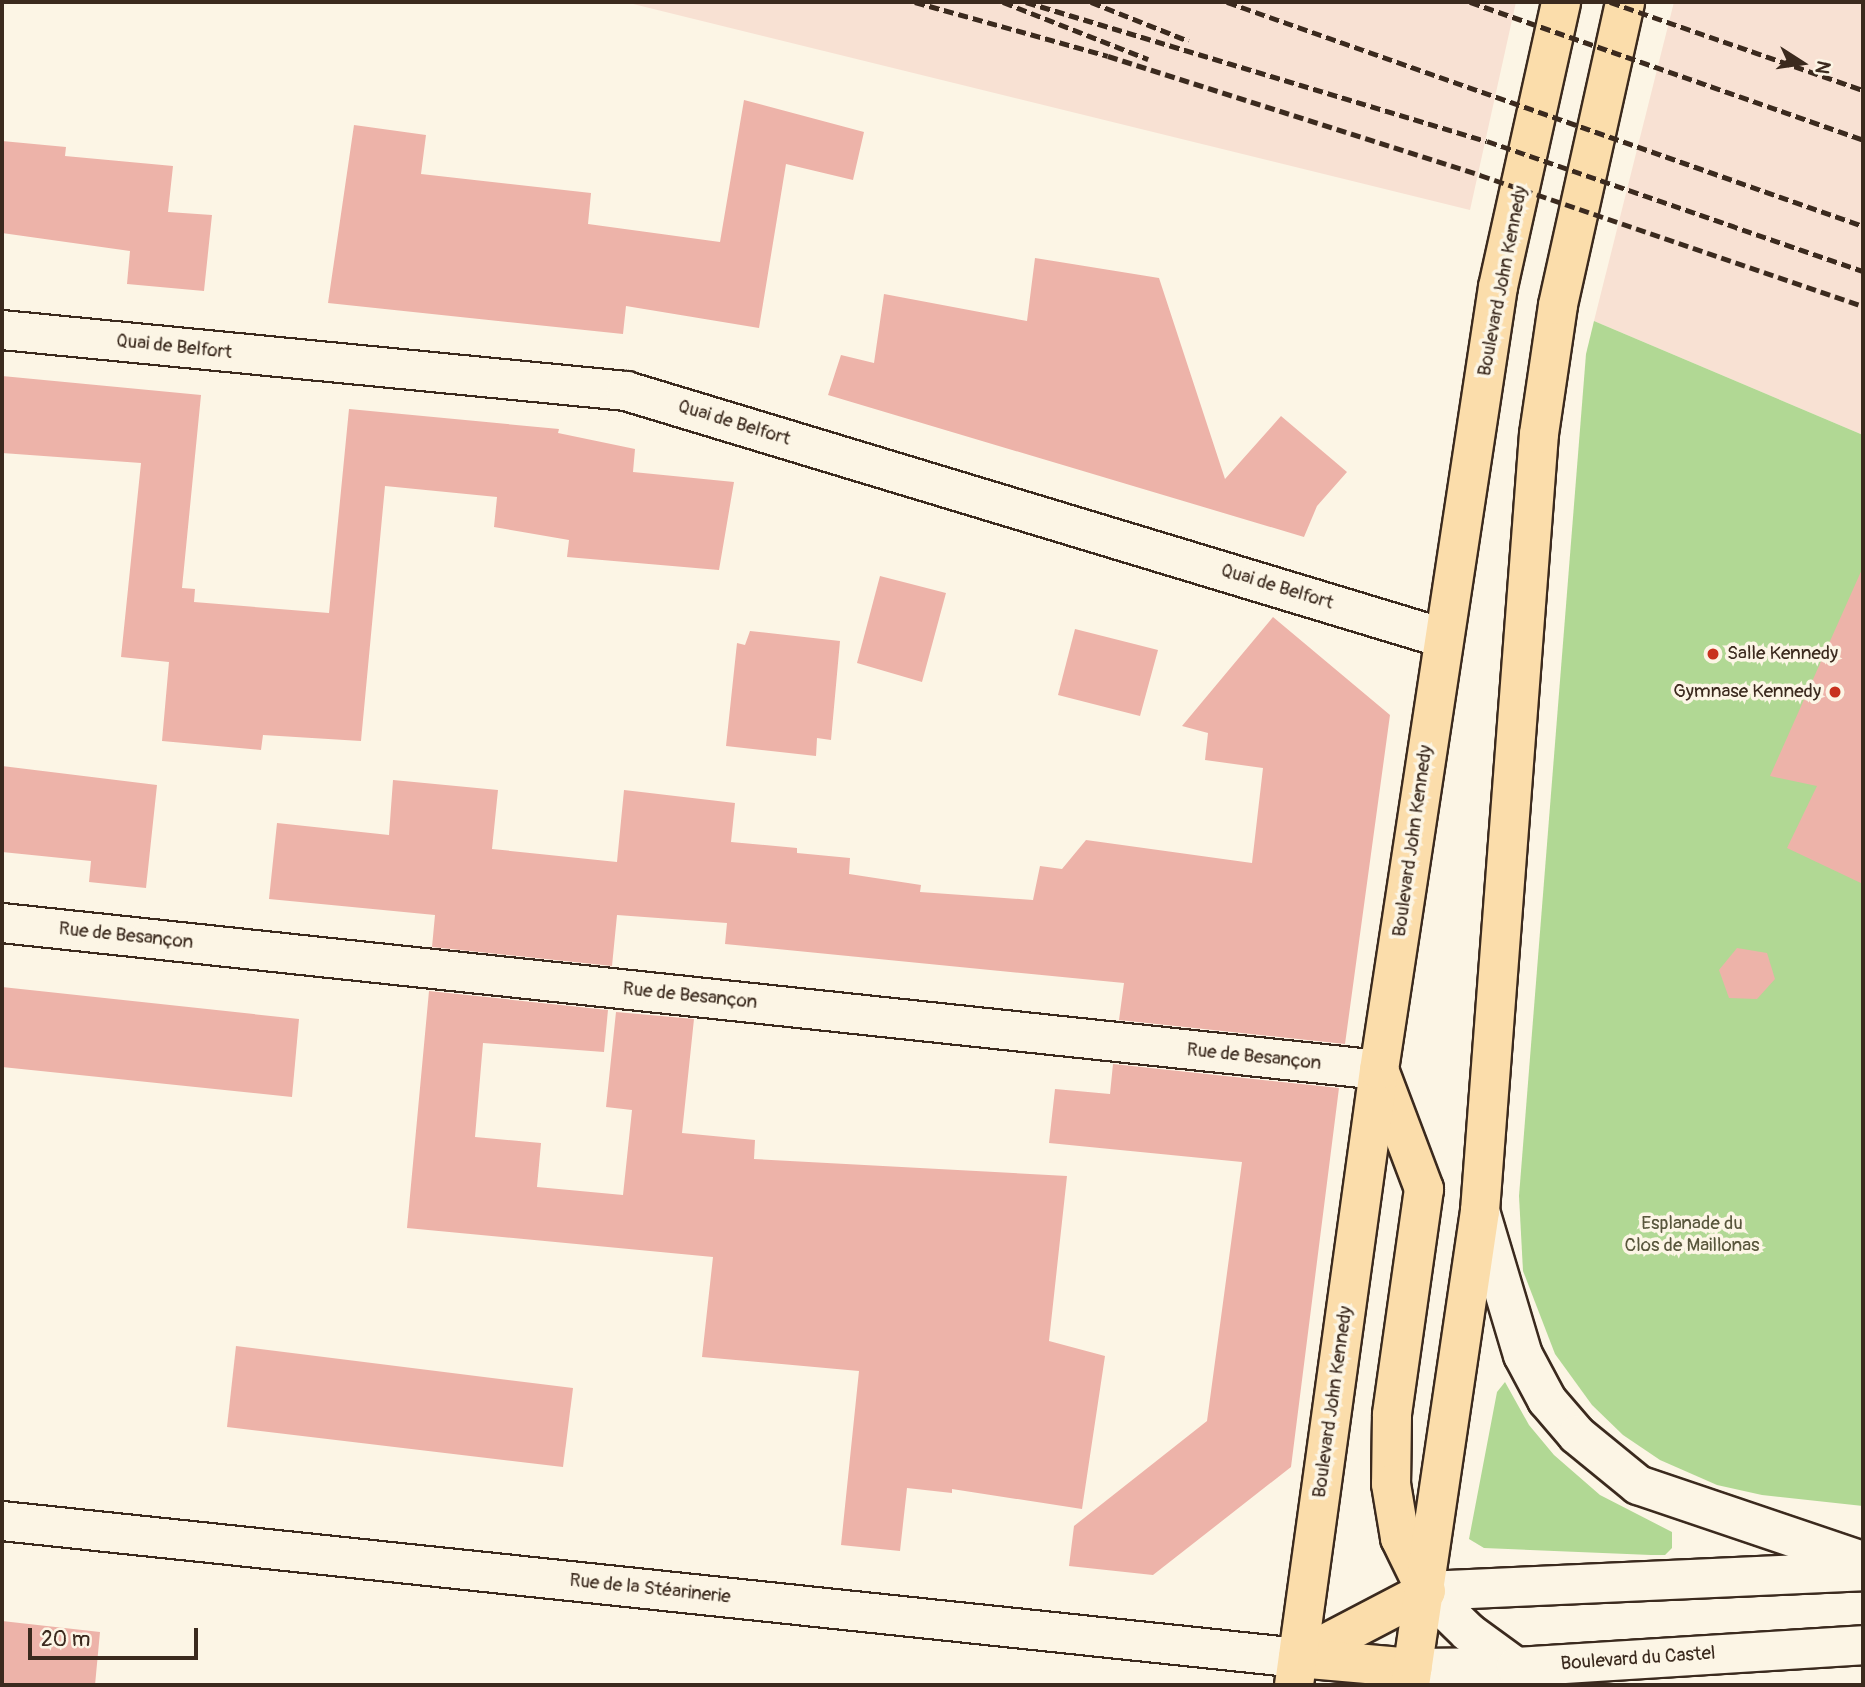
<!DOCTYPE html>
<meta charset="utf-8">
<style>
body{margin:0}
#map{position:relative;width:1865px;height:1687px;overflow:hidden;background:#fcf5e5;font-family:Pangolin,sans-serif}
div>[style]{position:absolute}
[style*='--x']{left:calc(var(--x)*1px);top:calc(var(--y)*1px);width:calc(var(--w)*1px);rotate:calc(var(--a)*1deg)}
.built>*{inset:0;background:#f8e1d3}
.green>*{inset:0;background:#b1d894}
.building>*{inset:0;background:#edb3a9}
.roads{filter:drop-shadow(2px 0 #3b2a1e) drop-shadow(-2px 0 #3b2a1e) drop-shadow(0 2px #3b2a1e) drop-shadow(0 -2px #3b2a1e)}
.minor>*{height:38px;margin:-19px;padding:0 19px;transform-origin:19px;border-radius:19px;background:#fcf5e5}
.secondary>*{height:38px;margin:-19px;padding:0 19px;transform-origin:19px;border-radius:19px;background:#fcf5e5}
.primary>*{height:38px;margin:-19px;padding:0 19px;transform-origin:19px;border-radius:19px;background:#fbddab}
.rail>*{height:5px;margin-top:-2.5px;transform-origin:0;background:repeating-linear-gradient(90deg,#3b2a1e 0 10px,transparent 0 15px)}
.dots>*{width:19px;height:19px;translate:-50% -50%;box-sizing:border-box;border:4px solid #fcf5e5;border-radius:50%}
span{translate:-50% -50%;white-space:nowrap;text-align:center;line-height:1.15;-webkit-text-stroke:7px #fcf5e5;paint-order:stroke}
.street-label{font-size:19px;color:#3b2a1e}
.poi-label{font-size:19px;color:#3b2a1e}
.left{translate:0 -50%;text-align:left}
.right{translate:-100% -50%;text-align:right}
.park-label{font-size:19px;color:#58563c}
.frame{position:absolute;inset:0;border:4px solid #3b2a1e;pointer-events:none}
.north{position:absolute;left:1767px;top:28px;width:70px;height:70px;-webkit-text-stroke:5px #fcf5e5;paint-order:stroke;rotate:102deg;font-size:19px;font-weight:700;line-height:28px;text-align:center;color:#3b2a1e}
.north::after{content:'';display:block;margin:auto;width:24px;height:32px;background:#3b2a1e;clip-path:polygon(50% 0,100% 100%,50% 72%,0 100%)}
.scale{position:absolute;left:28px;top:1628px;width:170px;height:32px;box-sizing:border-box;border:4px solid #3b2a1e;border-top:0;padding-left:9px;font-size:21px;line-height:24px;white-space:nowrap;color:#3b2a1e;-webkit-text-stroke:5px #fcf5e5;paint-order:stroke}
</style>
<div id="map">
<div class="built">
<i style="clip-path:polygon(625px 2px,1516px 2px,1470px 210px)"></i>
<i style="clip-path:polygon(1674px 2px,1863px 2px,1863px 435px,1594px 321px)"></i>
</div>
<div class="green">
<i style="clip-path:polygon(1594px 321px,1863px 435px,1863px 1506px,1762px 1495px,1717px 1485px,1660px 1460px,1623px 1435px,1592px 1405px,1555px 1354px,1523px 1271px,1519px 1196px,1586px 354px)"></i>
<i style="clip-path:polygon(1505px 1382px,1529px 1425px,1554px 1455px,1600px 1495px,1672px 1532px,1672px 1548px,1665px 1555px,1651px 1555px,1484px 1548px,1469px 1539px,1497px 1392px)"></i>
</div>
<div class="building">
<i style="clip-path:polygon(744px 100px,864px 132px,853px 180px,786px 164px,759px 328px,626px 306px,623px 334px,328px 303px,354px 125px,426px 135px,421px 174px,591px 193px,588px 224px,720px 242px)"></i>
<i style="clip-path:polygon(2px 141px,66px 147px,65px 156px,173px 166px,168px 212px,212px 215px,204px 291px,127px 284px,130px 251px,2px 233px)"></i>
<i style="clip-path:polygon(1035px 258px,1159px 278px,1225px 479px,1281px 416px,1347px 472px,1317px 506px,1304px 537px,828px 395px,841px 355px,874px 363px,884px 294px,1027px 321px)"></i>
<i style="clip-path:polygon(2px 376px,201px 395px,182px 588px,195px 589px,194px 602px,329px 613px,349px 409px,559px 429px,558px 433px,635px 449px,633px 472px,734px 482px,719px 570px,567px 557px,569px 540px,494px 527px,497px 497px,385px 486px,361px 741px,263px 735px,261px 750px,162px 741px,169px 662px,121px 657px,141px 463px,2px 453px)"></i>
<i style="clip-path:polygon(1863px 567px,1863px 884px,1787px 848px,1817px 786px,1770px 776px)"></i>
<i style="clip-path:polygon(880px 576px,946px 593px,922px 682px,857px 663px)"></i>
<i style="clip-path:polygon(1273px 617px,1390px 715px,1345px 1044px,1119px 1020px,1124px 983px,725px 944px,727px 923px,617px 915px,612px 966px,432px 947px,435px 915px,269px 899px,277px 823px,389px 835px,393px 780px,498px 790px,492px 849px,617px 862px,624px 790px,735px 803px,731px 842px,797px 848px,797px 853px,850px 858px,849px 874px,921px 885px,920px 892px,1033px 900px,1040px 866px,1062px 869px,1086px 840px,1252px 863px,1263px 768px,1205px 760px,1208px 733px,1182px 726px)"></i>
<i style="clip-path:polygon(1075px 629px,1158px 650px,1140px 716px,1058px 695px)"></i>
<i style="clip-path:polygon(750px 631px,840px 641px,831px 740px,817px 738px,816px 756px,726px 746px,737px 643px,745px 645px)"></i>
<i style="clip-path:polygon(2px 766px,157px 785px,146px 888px,89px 882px,91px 861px,2px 852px)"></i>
<i style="clip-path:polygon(1737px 948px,1767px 953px,1775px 979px,1757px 999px,1729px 998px,1719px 970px)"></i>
<i style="clip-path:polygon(2px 987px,299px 1019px,292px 1097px,2px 1067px)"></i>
<i style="clip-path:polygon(429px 991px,608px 1010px,604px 1052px,483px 1043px,475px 1137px,541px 1143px,537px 1187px,623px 1195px,632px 1110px,606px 1107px,616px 1012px,694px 1019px,682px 1133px,755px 1140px,754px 1159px,1067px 1176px,1049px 1341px,1105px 1356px,1082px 1509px,952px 1489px,952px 1493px,907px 1488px,900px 1551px,841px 1545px,859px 1371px,702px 1357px,713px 1257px,407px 1228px)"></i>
<i style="clip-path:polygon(1113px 1064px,1339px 1088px,1291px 1467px,1153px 1575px,1069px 1566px,1074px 1526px,1207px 1421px,1242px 1162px,1049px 1143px,1055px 1089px,1110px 1094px)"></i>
<i style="clip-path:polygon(236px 1346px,573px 1388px,563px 1467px,227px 1427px)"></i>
<i style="clip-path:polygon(2px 1621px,100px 1632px,95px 1685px,2px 1685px)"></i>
</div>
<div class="roads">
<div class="minor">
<i style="--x:2;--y:330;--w:627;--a:5.58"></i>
<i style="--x:626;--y:391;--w:854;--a:16.82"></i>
<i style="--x:2;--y:923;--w:1385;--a:6.09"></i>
<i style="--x:2;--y:1521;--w:1303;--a:6.03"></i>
</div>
<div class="secondary">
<i style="--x:1480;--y:1211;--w:150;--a:73.4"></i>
<i style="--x:1523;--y:1355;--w:51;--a:61.9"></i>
<i style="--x:1547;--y:1400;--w:46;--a:49.4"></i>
<i style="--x:1577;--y:1435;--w:79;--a:39.3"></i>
<i style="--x:1638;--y:1485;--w:237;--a:18.7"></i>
<i style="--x:1426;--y:1591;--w:437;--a:-2.6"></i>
<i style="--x:1426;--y:1591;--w:59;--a:44.3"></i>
<i style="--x:1468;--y:1632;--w:59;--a:36.1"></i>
<i style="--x:1413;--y:1668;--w:103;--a:-0.6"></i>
<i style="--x:1516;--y:1667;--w:348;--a:-3.6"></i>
</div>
<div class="primary">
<i style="--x:1381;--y:1075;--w:122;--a:69.3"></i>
<i style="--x:1424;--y:1189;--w:228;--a:98.1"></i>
<i style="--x:1392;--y:1415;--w:69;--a:90.8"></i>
<i style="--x:1391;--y:1484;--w:55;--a:80.5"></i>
<i style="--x:1400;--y:1538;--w:59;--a:63.9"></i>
<i style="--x:1298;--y:1658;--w:144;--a:-27.6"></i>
<i style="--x:1298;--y:1658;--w:115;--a:5"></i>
<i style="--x:1294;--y:1685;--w:621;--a:-82.13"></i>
<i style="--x:1379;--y:1070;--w:792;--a:-81.36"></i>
<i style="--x:1498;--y:287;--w:292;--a:-77.5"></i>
<i style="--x:1410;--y:1685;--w:479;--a:-81.6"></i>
<i style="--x:1480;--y:1211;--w:779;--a:-85.66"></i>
<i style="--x:1539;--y:434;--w:130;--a:-81.6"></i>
<i style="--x:1558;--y:305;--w:310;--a:-77.5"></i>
</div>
</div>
<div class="rail">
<i style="--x:915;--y:2;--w:200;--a:15.6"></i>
<i style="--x:1108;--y:56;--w:391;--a:17.7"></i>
<i style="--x:1480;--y:175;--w:405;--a:18.9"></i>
<i style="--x:1003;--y:2;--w:156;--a:21.5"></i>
<i style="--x:1026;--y:2;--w:481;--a:16.8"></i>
<i style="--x:1487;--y:141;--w:398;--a:19.1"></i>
<i style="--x:1091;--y:2;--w:105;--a:21.7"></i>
<i style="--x:1227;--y:2;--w:674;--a:19.4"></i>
<i style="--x:1470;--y:2;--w:417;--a:19.3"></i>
<i style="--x:1610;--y:2;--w:268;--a:19.2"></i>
</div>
<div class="dots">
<i style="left:1713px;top:654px;background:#c8321e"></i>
<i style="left:1835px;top:692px;background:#c8321e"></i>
</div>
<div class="street-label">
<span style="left:1503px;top:281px;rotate:-79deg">Boulevard John Kennedy</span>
<span style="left:174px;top:347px;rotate:6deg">Quai de Belfort</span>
<span style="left:734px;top:423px;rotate:17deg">Quai de Belfort</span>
<span style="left:1277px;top:587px;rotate:17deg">Quai de Belfort</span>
<span style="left:1413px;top:841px;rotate:-82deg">Boulevard John Kennedy</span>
<span style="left:126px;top:936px;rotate:6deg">Rue de Besançon</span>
<span style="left:690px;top:996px;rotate:6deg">Rue de Besançon</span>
<span style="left:1254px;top:1057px;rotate:6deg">Rue de Besançon</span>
<span style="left:1333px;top:1402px;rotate:-82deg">Boulevard John Kennedy</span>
<span style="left:650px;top:1589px;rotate:6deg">Rue de la Stéarinerie</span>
<span style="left:1638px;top:1659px;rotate:-4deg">Boulevard du Castel</span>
</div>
<div class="poi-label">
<span class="left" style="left:1727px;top:654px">Salle Kennedy</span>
<span class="right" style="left:1821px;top:692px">Gymnase Kennedy</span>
</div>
<div class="park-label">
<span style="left:1692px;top:1235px">Esplanade du<br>Clos de Maillonas</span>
</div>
<div class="frame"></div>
<div class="north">N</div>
<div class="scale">20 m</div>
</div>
